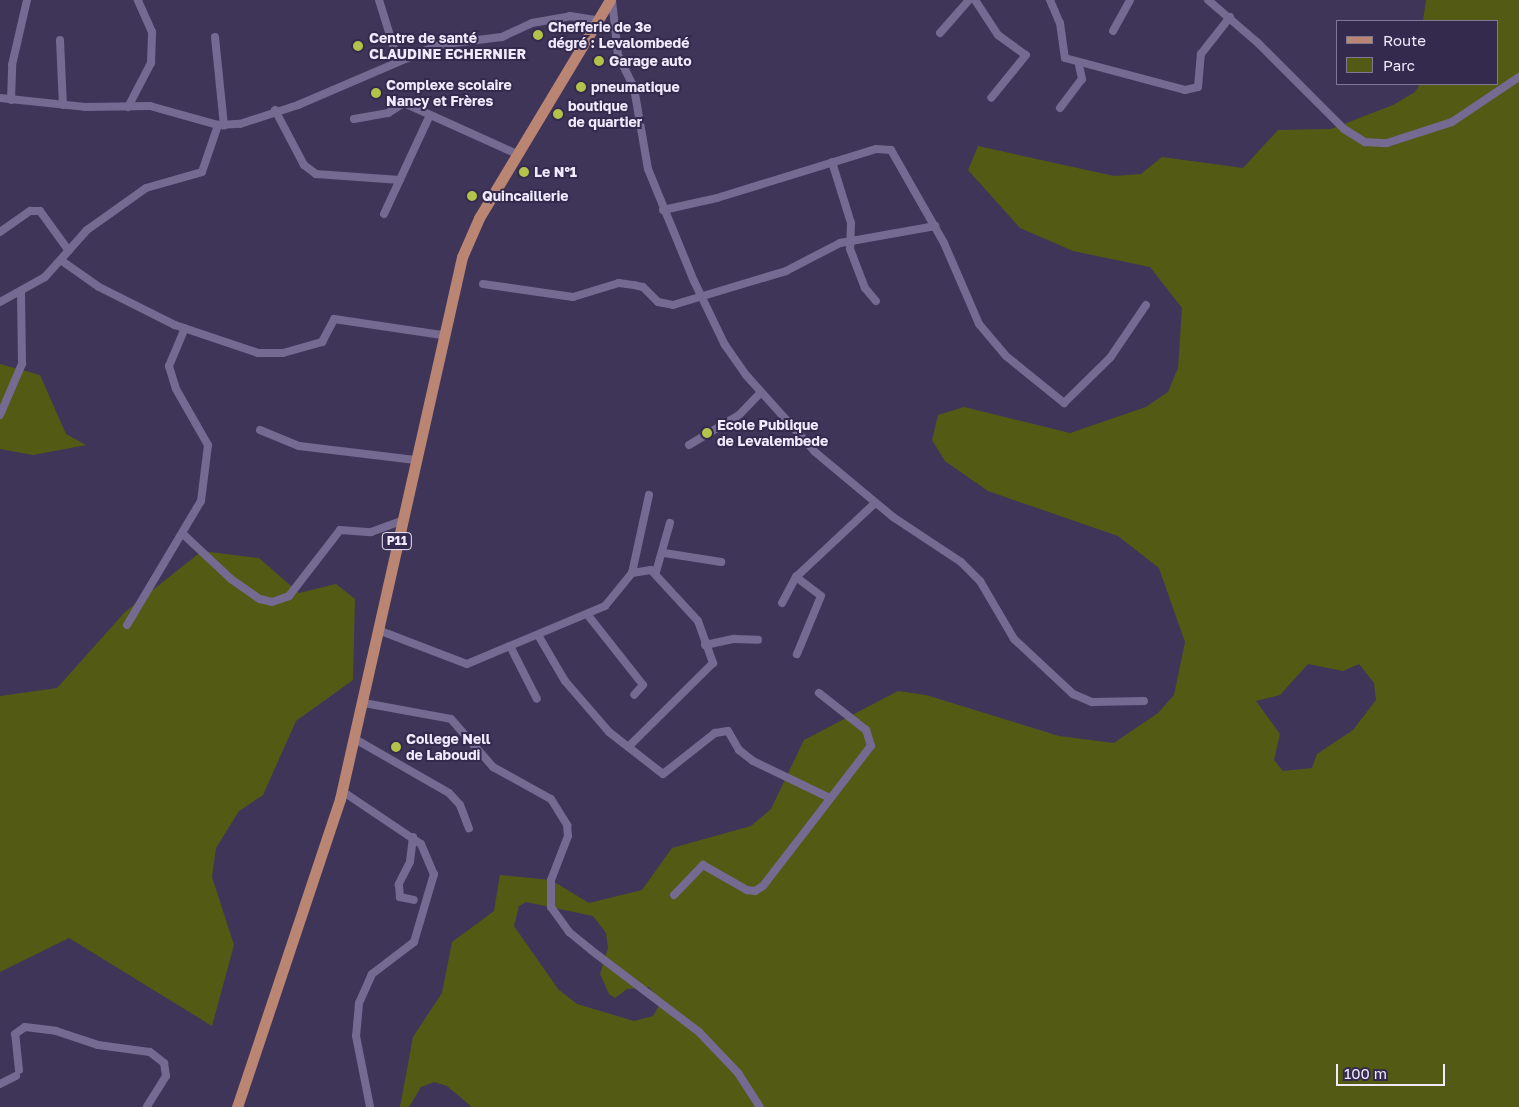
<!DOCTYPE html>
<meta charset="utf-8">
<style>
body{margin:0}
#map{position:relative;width:1519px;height:1107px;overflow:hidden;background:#3f3559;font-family:"Golos Text",sans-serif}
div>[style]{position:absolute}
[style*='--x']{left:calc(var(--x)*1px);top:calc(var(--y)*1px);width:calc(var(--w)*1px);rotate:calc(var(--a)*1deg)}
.green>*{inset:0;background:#535a14}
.minor>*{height:8px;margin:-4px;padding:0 4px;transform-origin:4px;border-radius:4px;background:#746a92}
.primary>*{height:11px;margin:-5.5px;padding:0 5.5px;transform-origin:5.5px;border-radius:5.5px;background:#ba8573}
.dots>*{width:14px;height:14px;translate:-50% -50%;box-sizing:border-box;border:2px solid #342a4e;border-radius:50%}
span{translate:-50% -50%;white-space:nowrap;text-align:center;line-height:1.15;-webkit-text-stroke:4px #342a4e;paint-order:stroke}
.shield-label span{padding:1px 4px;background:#342a4e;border:1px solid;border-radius:4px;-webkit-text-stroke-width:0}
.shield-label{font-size:12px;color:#efebfd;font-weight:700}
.poi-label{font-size:14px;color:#efebfd;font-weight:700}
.left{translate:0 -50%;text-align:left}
.legend{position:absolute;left:1336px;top:20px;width:162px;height:65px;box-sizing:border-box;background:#342a4e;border:1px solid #7f7794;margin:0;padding:6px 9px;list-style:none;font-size:15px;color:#efebfd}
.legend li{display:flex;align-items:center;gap:10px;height:25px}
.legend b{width:25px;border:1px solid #7f7794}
.scale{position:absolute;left:1336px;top:1064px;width:109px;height:22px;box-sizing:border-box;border:2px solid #efebfd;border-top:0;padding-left:6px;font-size:15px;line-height:18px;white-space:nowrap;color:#efebfd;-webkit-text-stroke:4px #342a4e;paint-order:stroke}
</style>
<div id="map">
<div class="green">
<i style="clip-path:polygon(evenodd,1426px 0,1519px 0,1519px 1107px,472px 1107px,447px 1086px,434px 1082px,421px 1087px,409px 1107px,400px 1107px,413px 1037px,442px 993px,452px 942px,494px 911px,500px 875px,551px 880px,589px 903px,642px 890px,672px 848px,751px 826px,771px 809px,804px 740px,898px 691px,926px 695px,1059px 736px,1114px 743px,1158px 713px,1174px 695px,1185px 642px,1159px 568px,1118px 536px,988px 491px,945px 461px,932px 440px,938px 415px,964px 407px,1070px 433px,1146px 407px,1168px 392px,1178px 368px,1182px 308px,1150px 267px,1073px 251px,1020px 228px,968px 170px,978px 146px,1114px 176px,1141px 174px,1162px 157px,1243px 168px,1278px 130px,1331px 129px,1393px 105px,1415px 92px,1420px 84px,1498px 84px,1498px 21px,1423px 21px,1426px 0,1308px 664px,1343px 671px,1359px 664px,1374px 683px,1376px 700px,1353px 730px,1317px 754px,1312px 768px,1283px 771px,1274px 760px,1280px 734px,1256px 701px,1280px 695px,1308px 664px,1426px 0,526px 902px,593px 916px,606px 933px,608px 948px,600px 974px,609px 994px,615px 998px,627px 989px,649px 987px,660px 1004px,653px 1016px,634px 1021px,577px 1004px,558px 989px,514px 926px,519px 906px,526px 902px)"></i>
<i style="clip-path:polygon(0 364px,40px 375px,66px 434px,86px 445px,33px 455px,0 449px)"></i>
<i style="clip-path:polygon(202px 551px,259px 558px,299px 593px,336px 584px,355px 599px,353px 680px,296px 721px,263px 795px,239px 811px,216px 848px,212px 877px,234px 945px,212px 1026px,69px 938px,0 972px,0 696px,57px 688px,125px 612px)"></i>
</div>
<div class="minor">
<i style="--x:379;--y:0;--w:64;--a:72.7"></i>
<i style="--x:612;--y:0;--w:55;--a:83.8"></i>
<i style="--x:618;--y:55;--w:37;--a:64"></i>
<i style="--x:634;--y:88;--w:82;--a:80.2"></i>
<i style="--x:648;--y:169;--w:121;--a:67.7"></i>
<i style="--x:694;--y:281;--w:71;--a:64.2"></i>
<i style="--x:725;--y:345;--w:37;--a:55"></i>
<i style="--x:746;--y:375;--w:103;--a:48.1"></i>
<i style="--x:815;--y:452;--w:102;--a:39.8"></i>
<i style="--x:893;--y:517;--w:82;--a:33.5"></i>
<i style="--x:961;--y:562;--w:27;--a:45"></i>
<i style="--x:980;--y:581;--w:67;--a:59.6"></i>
<i style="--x:1014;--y:639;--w:81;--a:43"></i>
<i style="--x:1073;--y:694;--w:21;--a:23"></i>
<i style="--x:1092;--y:702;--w:52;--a:-1.1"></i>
<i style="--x:975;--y:0;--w:42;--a:56.7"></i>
<i style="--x:998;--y:35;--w:34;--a:36"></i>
<i style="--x:1026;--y:55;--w:55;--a:129.1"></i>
<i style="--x:1050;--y:0;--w:25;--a:67"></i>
<i style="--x:1060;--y:23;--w:35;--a:82"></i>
<i style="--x:1065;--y:58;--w:124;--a:14.9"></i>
<i style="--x:1185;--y:90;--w:13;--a:-13"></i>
<i style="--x:1198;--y:87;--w:33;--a:-85"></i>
<i style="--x:1201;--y:54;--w:47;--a:-51.9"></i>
<i style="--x:1208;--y:0;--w:66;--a:40.7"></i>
<i style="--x:1258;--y:43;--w:122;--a:45"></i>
<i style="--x:1344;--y:129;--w:25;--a:32"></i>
<i style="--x:1365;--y:142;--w:22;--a:3"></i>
<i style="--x:1387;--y:143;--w:68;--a:-17.9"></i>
<i style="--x:1452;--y:122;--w:81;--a:-33.9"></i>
<i style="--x:1113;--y:31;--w:35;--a:-61"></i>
<i style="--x:940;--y:33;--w:44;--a:-48.7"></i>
<i style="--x:215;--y:37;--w:89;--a:84.2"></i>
<i style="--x:60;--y:40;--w:65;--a:87.4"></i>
<i style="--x:0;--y:98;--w:85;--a:6"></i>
<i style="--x:85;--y:107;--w:65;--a:-0.9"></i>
<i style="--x:150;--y:106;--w:71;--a:15.6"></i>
<i style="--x:218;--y:125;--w:22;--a:-3"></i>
<i style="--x:240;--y:124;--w:61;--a:-18.1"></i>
<i style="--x:298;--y:105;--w:152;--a:-23.2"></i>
<i style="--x:438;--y:45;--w:64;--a:-7.1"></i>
<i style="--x:502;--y:37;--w:33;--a:-25"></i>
<i style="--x:532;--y:23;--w:39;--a:-10"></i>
<i style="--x:570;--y:16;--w:30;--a:9"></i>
<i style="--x:11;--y:100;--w:35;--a:-88"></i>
<i style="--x:12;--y:65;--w:67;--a:-77"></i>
<i style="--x:128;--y:107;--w:50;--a:-62.4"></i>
<i style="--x:151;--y:63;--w:31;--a:-88"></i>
<i style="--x:152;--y:32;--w:35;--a:-114"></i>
<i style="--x:1060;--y:108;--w:36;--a:-53"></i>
<i style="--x:1082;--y:79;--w:14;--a:-102"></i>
<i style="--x:275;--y:110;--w:62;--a:62.2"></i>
<i style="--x:304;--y:165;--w:15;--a:37"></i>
<i style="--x:316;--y:174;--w:84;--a:4.1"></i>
<i style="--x:354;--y:119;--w:35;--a:-10"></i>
<i style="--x:388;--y:113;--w:19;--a:-32"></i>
<i style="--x:404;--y:103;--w:124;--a:24.3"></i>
<i style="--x:832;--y:162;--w:64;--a:72.7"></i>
<i style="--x:851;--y:223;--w:26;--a:92"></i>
<i style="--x:850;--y:249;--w:42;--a:69"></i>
<i style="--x:865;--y:288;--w:17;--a:50"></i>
<i style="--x:663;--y:210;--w:55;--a:-12.5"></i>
<i style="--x:717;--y:198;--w:166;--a:-17.1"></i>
<i style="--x:876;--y:149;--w:15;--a:4"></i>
<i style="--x:891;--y:150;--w:107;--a:60.3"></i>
<i style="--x:944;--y:243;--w:88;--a:66.6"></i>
<i style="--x:979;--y:324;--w:42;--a:49.8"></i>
<i style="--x:1006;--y:356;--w:75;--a:39"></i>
<i style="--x:1064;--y:403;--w:64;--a:-44.4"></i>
<i style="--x:1110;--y:358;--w:64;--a:-55.8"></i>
<i style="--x:384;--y:214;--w:109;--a:-65.1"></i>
<i style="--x:0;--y:232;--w:37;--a:-35"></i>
<i style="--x:30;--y:211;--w:10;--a:0"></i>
<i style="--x:40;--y:211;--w:49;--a:54.1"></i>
<i style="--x:62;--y:261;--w:45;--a:35.1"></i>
<i style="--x:99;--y:287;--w:85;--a:26.6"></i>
<i style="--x:175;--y:325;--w:88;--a:18.6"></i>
<i style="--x:258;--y:353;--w:25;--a:0"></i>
<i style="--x:283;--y:353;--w:41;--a:-15.8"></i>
<i style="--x:322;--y:342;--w:26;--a:-62"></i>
<i style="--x:334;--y:319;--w:109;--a:8.4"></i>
<i style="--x:483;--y:284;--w:91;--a:8.2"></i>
<i style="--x:573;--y:297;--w:48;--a:-16.9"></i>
<i style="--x:619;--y:283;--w:15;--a:8"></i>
<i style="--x:634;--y:285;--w:9;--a:13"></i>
<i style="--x:643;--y:287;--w:21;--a:45"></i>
<i style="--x:658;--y:302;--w:15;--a:11"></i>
<i style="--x:673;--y:305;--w:118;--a:-16.7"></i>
<i style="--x:786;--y:271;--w:61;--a:-27.4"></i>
<i style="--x:840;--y:243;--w:97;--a:-10.1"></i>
<i style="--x:0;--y:302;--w:51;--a:-29.1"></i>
<i style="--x:45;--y:277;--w:63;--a:-48.2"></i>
<i style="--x:87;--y:230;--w:72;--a:-35.4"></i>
<i style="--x:146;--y:188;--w:58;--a:-15.9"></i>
<i style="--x:202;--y:172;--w:50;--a:-71.2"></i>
<i style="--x:0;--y:415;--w:56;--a:-66.7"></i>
<i style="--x:22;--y:364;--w:71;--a:-90.8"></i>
<i style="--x:260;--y:430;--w:42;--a:22.3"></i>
<i style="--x:299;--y:446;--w:117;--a:6.9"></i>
<i style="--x:689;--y:445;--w:58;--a:-31"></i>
<i style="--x:739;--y:415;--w:30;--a:-46"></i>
<i style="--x:183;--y:534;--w:66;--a:43.2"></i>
<i style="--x:231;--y:579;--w:35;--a:35"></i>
<i style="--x:260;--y:599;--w:12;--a:14"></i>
<i style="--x:272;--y:602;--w:18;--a:-19"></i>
<i style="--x:289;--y:596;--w:83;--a:-52.3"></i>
<i style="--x:340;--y:530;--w:31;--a:4"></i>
<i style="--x:371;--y:532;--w:33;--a:-20"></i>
<i style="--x:664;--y:553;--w:58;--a:9"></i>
<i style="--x:656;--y:572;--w:51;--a:-74.1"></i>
<i style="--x:632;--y:573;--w:80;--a:-77.7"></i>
<i style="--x:796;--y:577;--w:31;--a:37"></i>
<i style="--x:821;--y:596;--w:63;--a:112.5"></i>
<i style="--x:782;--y:603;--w:30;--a:-62"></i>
<i style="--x:796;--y:577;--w:108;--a:-43.1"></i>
<i style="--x:587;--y:614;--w:90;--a:51.7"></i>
<i style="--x:643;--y:685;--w:13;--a:132"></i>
<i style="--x:127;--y:625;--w:144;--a:-59.2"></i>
<i style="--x:201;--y:501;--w:56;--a:-82.9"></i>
<i style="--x:208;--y:445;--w:64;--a:-119.7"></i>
<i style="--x:176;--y:389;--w:24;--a:-107"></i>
<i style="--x:169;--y:366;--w:41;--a:-67.2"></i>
<i style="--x:378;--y:630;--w:95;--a:20.9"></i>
<i style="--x:467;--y:664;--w:150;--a:-22.8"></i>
<i style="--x:605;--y:606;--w:43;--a:-50.7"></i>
<i style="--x:632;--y:573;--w:19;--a:-9"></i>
<i style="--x:651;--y:570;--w:69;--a:47.3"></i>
<i style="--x:698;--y:621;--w:45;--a:70.3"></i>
<i style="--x:713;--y:663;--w:117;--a:135.3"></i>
<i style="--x:538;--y:635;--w:53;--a:59.6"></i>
<i style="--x:565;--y:681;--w:67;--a:49.2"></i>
<i style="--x:609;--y:732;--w:68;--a:37.9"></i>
<i style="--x:663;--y:774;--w:66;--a:-38.3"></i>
<i style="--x:715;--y:733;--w:13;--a:-9"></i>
<i style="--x:728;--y:731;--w:22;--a:60"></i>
<i style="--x:739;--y:750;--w:18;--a:38"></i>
<i style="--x:753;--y:761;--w:85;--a:25.7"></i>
<i style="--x:705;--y:645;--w:30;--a:-12"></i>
<i style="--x:734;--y:639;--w:24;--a:2"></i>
<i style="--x:510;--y:646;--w:59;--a:63"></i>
<i style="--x:364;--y:703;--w:88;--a:10.4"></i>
<i style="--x:451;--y:719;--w:64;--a:48.8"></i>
<i style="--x:493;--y:767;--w:66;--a:28.9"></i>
<i style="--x:551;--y:799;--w:31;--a:58"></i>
<i style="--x:567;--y:825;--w:11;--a:85"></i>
<i style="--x:568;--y:836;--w:47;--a:111.1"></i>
<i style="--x:551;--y:880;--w:27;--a:90"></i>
<i style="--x:551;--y:907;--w:31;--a:54"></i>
<i style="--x:569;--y:932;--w:28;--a:39"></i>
<i style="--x:591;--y:950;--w:136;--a:37.2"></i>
<i style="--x:699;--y:1032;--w:57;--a:46.4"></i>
<i style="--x:738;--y:1073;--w:40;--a:57.1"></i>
<i style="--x:355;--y:739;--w:108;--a:29.9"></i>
<i style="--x:449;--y:793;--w:16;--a:47"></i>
<i style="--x:460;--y:805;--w:25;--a:69"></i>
<i style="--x:342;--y:791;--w:95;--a:33.9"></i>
<i style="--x:421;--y:844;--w:33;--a:67"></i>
<i style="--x:434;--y:874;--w:71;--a:106.4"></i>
<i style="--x:414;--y:942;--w:53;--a:142.7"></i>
<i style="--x:372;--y:974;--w:32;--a:114"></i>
<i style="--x:359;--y:1003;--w:33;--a:95"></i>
<i style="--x:356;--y:1036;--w:72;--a:78.8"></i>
<i style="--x:413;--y:837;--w:25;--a:97"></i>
<i style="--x:410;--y:862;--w:25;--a:117"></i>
<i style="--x:399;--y:884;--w:13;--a:86"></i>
<i style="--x:400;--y:897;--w:14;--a:12"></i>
<i style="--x:674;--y:895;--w:42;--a:-46"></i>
<i style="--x:703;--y:865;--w:51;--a:29.6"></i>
<i style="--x:747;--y:890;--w:8;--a:7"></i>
<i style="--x:755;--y:891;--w:9;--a:-32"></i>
<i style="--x:763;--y:886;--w:177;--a:-52.4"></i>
<i style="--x:871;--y:746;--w:17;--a:-107"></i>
<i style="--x:866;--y:730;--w:60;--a:-141.8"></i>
<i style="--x:19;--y:1070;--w:36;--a:-96"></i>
<i style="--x:15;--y:1034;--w:12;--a:-35"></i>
<i style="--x:25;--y:1027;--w:31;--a:7"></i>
<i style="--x:56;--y:1031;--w:44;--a:18.4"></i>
<i style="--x:98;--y:1045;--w:52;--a:7.7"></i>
<i style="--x:150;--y:1052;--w:18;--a:38"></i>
<i style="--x:164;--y:1063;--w:13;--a:81"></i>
<i style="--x:166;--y:1076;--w:36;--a:122"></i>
<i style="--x:0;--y:1084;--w:18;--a:-27"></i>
</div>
<div class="primary">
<i style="--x:237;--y:1107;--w:325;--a:-71.5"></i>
<i style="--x:340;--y:799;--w:556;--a:-77.31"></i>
<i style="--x:462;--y:257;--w:43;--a:-66.4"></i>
<i style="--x:479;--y:218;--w:254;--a:-59"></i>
</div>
<div class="dots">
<i style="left:538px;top:35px;background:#b4c24a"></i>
<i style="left:358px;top:46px;background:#b4c24a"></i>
<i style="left:599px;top:61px;background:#b4c24a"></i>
<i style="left:581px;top:87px;background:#b4c24a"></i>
<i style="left:376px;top:93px;background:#b4c24a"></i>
<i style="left:558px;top:114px;background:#b4c24a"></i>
<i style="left:524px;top:172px;background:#b4c24a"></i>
<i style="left:472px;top:196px;background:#b4c24a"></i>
<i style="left:707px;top:433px;background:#b4c24a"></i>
<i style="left:396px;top:747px;background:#b4c24a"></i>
</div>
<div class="shield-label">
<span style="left:397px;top:541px">P11</span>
</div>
<div class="poi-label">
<span class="left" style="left:548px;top:35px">Chefferie de 3e<br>dégré : Levalombedé</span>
<span class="left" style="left:369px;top:46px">Centre de santé<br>CLAUDINE ECHERNIER</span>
<span class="left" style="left:609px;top:61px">Garage auto</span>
<span class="left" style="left:386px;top:93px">Complexe scolaire<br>Nancy et Frères</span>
<span class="left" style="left:591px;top:87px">pneumatique</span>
<span class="left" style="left:568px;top:114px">boutique<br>de quartier</span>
<span class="left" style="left:534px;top:172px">Le N°1</span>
<span class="left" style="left:482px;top:196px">Quincaillerie</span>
<span class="left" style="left:717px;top:433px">Ecole Publique<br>de Levalembede</span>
<span class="left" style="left:406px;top:747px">College Nell<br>de Laboudi</span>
</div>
<ul class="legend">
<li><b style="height:6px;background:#ba8573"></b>Route</li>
<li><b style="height:14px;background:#535a14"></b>Parc</li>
</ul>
<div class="scale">100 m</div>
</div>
